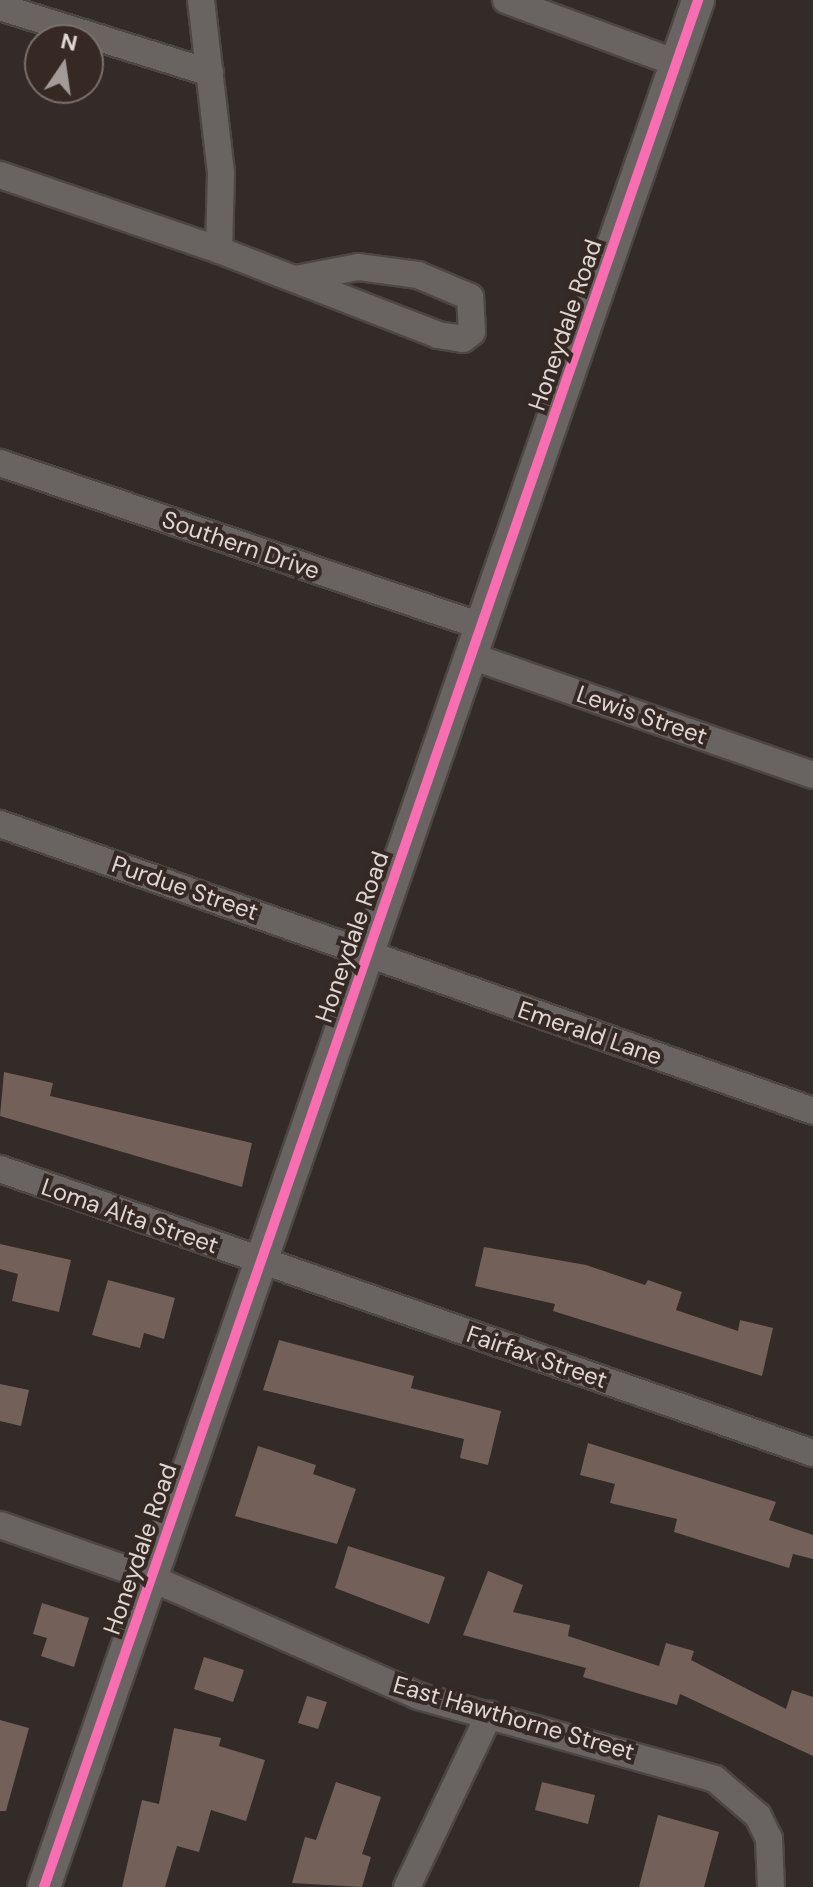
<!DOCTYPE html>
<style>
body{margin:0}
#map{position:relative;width:813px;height:1887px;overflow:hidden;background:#322b28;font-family:"DM Sans",sans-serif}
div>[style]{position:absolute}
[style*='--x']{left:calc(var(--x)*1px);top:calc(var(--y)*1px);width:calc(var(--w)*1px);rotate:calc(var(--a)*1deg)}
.building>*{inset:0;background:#736058}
.roads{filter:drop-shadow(2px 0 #4d4744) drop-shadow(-2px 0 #4d4744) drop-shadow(0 2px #4d4744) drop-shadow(0 -2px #4d4744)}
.minor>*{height:26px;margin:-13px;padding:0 13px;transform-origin:13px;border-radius:13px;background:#696462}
.tertiary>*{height:32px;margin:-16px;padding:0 16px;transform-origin:16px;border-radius:16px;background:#696462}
.cycleway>*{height:10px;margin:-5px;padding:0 5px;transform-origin:5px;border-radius:5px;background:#f96db3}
span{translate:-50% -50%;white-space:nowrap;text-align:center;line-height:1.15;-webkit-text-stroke:8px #362924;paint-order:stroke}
.street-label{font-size:24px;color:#dfd7d3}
.north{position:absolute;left:24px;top:24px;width:80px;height:80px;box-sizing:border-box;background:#362924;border:2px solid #7a6f6a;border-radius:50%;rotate:13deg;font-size:22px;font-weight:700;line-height:32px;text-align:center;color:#dfd7d3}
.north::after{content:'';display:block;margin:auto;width:28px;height:36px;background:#a29b97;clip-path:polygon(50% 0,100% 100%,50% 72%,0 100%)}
</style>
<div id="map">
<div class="building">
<i style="clip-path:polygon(4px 1072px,53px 1083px,50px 1096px,252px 1143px,242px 1187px,0 1116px)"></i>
<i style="clip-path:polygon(0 1244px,71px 1260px,59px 1312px,12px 1301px,18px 1274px,0 1269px)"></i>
<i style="clip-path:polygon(484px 1247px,586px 1265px,645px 1285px,648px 1280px,682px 1292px,676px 1310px,738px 1331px,740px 1320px,773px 1328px,762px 1376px,553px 1311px,555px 1304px,475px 1286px)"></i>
<i style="clip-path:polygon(108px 1280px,175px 1298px,164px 1339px,144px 1333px,140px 1348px,92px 1335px)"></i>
<i style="clip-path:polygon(279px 1340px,414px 1376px,411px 1388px,501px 1411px,488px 1465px,460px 1458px,464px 1439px,263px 1390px)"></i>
<i style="clip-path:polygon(0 1384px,29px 1390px,21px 1426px,0 1421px)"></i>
<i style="clip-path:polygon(588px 1443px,776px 1502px,769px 1520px,813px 1535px,813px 1559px,793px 1554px,789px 1568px,674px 1532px,677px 1519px,610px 1503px,615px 1484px,580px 1475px)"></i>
<i style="clip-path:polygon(258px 1446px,316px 1465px,313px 1474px,356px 1489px,337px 1544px,235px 1516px)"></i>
<i style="clip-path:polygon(348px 1546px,445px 1577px,429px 1624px,335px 1588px)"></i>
<i style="clip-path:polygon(488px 1571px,523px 1585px,513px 1612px,570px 1625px,568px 1636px,659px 1666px,666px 1643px,694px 1651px,691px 1660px,786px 1709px,792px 1690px,813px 1697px,813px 1756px,680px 1694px,677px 1705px,583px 1677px,586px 1668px,463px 1635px)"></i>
<i style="clip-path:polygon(42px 1603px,89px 1618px,74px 1667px,41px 1656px,47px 1638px,33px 1634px)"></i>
<i style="clip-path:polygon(204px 1657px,244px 1670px,233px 1702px,194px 1689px)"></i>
<i style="clip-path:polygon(307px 1696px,327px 1702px,318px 1729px,298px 1723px)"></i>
<i style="clip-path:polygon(0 1720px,29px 1728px,6px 1811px,0 1811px)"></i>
<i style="clip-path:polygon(174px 1728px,221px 1738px,219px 1746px,265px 1760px,246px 1821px,211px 1810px,199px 1852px,177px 1846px,165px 1887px,122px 1887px,142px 1800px,159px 1804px)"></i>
<i style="clip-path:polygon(336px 1782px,381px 1797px,362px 1854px,371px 1857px,362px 1887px,292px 1883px,305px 1837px,316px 1840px)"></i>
<i style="clip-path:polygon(542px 1782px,595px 1795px,588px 1824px,535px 1810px)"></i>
<i style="clip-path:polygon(658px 1815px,719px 1832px,704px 1887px,639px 1887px)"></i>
</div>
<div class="roads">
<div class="minor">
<i style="--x:201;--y:0;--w:174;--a:83.4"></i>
<i style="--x:221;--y:173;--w:77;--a:91.5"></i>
<i style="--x:219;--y:250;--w:235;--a:21.2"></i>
<i style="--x:438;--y:335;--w:25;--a:9"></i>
<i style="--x:463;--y:339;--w:11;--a:-38"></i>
<i style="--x:472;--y:332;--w:35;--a:-93"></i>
<i style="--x:470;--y:297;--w:56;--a:-157.1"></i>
<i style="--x:418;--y:275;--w:61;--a:-172.4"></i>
<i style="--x:358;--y:267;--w:63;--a:169"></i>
<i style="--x:506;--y:0;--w:181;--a:20.3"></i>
<i style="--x:0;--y:7;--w:220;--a:17.4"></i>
<i style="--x:0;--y:175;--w:231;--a:18.9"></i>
<i style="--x:0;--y:463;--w:508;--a:18.72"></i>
<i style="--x:471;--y:656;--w:362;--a:19.2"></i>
<i style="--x:0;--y:824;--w:862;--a:19.44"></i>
<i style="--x:0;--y:1169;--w:861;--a:19.26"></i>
<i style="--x:0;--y:1525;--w:160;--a:19.3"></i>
<i style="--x:151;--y:1578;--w:292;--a:23.8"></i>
<i style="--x:418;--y:1696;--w:308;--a:15.6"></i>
<i style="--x:715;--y:1779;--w:57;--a:40.7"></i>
<i style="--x:758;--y:1816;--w:25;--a:64"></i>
<i style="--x:769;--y:1839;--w:48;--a:87.6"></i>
<i style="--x:407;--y:1887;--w:191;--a:-64.5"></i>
</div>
<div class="tertiary">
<i style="--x:44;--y:1887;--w:1997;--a:-70.88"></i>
</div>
</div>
<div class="cycleway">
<i style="--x:44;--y:1887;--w:1997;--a:-70.88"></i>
</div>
<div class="street-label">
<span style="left:565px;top:325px;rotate:-71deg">Honeydale Road</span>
<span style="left:241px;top:545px;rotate:19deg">Southern Drive</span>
<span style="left:642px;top:715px;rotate:19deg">Lewis Street</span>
<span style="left:185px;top:888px;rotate:19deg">Purdue Street</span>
<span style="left:352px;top:937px;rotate:-71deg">Honeydale Road</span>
<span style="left:590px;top:1033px;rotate:19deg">Emerald Lane</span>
<span style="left:130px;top:1216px;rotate:19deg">Loma Alta Street</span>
<span style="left:537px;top:1357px;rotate:19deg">Fairfax Street</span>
<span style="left:140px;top:1549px;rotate:-71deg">Honeydale Road</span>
<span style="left:514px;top:1718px;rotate:16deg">East Hawthorne Street</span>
</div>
<div class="north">N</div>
</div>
